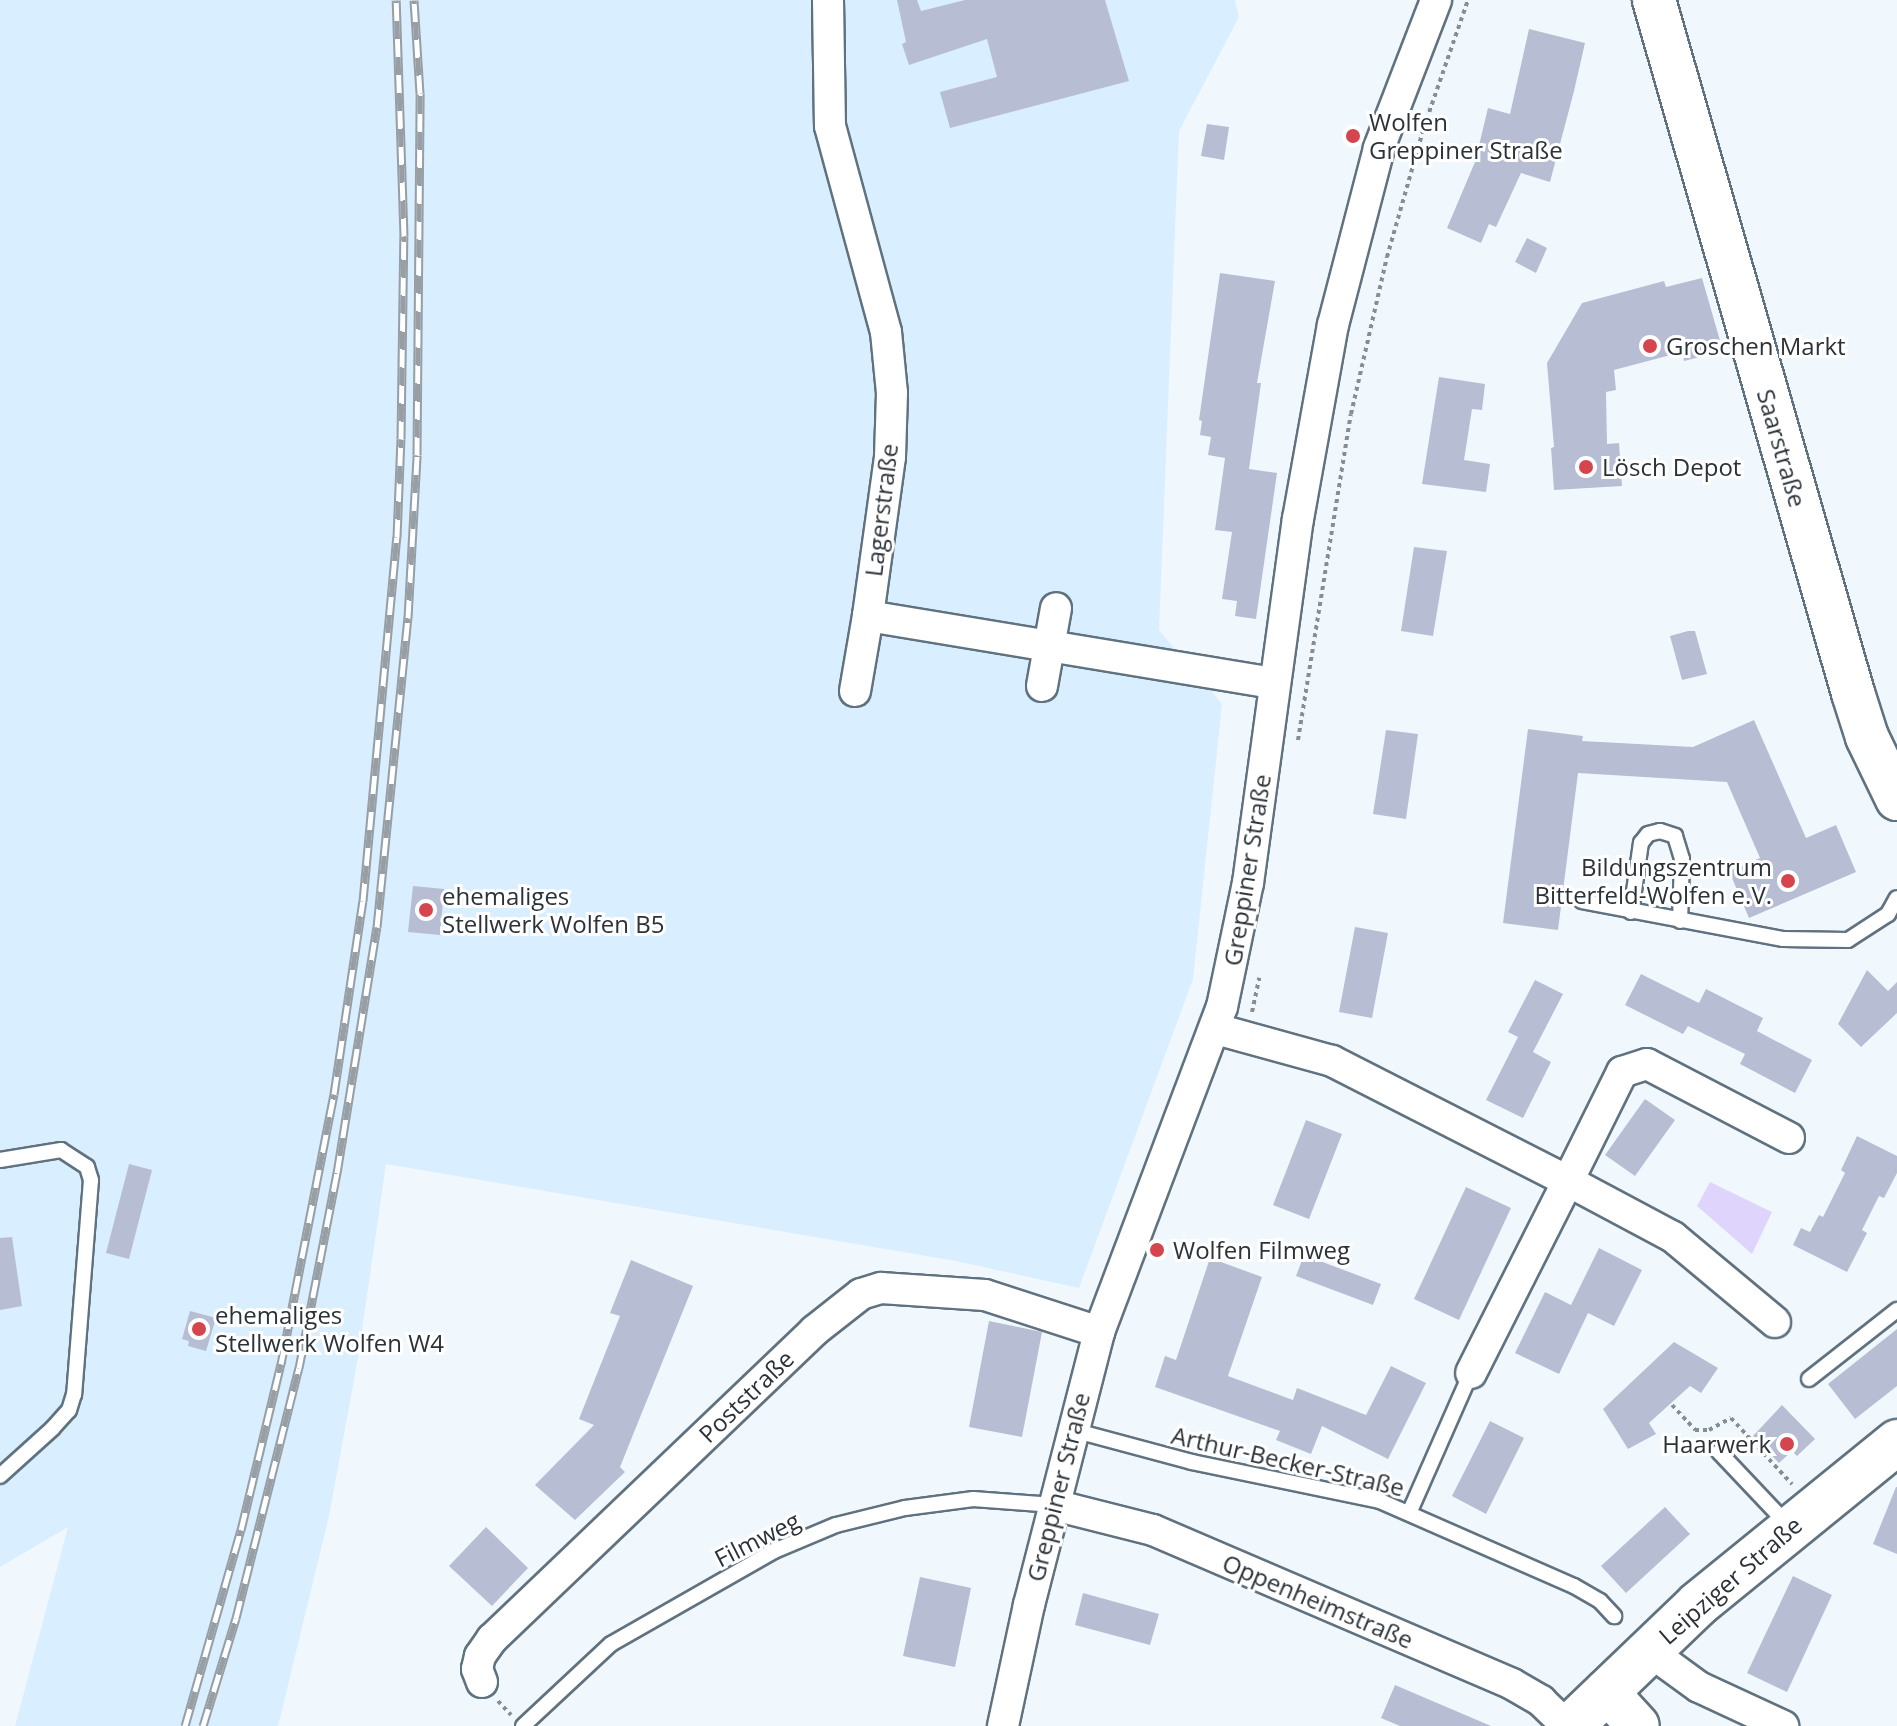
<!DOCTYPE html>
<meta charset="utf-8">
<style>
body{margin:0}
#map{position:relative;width:1897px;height:1726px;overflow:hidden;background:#f0f8fe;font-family:"Open Sans",sans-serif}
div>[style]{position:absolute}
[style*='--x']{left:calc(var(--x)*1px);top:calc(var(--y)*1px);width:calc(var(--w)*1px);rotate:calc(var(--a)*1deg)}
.built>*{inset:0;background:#d9eefe}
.green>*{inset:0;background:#dfd5fc}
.building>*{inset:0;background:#b7bed3}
.path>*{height:4px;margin-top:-2px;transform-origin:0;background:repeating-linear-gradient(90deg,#868e94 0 4px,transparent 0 8px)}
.roads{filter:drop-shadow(2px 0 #60727f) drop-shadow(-2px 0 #60727f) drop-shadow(0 2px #60727f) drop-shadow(0 -2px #60727f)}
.lane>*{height:14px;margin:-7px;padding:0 7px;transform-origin:7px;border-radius:7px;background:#fff}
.street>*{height:30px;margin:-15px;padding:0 15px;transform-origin:15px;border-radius:15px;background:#fff}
.secondary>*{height:42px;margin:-21px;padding:0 21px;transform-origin:21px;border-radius:21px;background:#fff}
.primary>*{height:44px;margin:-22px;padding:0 22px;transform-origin:22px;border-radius:22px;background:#fff}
.rail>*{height:9px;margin-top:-4.5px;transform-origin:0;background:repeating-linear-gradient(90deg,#fff 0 18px,#979ea4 0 36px);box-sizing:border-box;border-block:2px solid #979ea4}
.dots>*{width:22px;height:22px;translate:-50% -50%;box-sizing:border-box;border:4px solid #fff;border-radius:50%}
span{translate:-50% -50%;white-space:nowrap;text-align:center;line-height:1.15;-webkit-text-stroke:6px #fff;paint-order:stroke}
.poi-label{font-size:24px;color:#2b3238}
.left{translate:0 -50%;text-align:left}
.right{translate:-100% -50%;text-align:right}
.street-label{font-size:24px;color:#2b3238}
</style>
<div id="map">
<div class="built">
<i style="clip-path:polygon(0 0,1235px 0,1239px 17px,1179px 131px,1159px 630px,1222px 704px,1193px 979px,1079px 1288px,956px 1261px,386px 1164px,358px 1358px,329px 1516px,278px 1726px,15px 1726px,68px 1527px,0 1567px)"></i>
</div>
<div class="green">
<i style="clip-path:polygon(1710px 1182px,1772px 1212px,1752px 1254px,1697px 1206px)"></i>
</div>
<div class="building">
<i style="clip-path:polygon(897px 0,917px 0,921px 11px,965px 0,1105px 0,1129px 81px,950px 128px,940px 92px,997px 77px,987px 39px,909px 65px,902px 44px,906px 42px)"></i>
<i style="clip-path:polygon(1529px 29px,1585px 43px,1574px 91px,1550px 182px,1521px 173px,1496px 227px,1489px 224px,1481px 243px,1447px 228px,1475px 162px,1488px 108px,1510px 114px)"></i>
<i style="clip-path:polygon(1207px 124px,1229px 127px,1224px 160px,1201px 156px)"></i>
<i style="clip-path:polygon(1527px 238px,1547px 248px,1536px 273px,1515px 262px)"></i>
<i style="clip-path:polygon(1220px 273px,1275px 281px,1257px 383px,1261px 383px,1249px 469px,1277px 473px,1256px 619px,1235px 616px,1237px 601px,1222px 599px,1232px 532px,1215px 530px,1225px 458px,1208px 455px,1211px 437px,1200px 435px,1202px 421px,1199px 420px)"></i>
<i style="clip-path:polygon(1702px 278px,1723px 351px,1684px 361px,1682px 352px,1614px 370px,1616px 390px,1606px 392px,1607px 444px,1619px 443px,1622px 486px,1554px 490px,1551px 448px,1554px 447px,1547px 363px,1582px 303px,1664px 281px,1666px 287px)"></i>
<i style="clip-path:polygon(1439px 377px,1485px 384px,1482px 410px,1472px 409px,1464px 460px,1490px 464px,1486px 492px,1422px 484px)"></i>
<i style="clip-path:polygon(1414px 547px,1447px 551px,1433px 636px,1401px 631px)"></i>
<i style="clip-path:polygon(1688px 631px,1695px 631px,1707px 674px,1682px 680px,1670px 636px)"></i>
<i style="clip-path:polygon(1754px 720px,1806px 838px,1836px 825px,1856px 872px,1749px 918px,1729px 871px,1760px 858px,1727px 782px,1578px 773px,1558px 930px,1503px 923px,1528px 729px,1583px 736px,1582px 741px,1693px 747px)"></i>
<i style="clip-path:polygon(1386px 730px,1418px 734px,1406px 819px,1373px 814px)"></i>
<i style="clip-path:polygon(413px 886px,444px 889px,440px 935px,408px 932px)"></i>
<i style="clip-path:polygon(1355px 927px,1388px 933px,1372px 1018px,1339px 1012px)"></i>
<i style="clip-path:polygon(1867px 970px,1888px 991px,1897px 982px,1897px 1013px,1861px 1047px,1838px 1024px)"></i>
<i style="clip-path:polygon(1641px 974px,1699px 1003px,1706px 989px,1763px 1018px,1757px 1031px,1812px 1060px,1795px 1093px,1740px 1064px,1745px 1054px,1688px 1026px,1683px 1034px,1625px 1005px)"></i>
<i style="clip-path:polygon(1535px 980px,1563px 994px,1533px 1052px,1551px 1062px,1523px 1118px,1486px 1100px,1518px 1037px,1508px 1032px)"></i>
<i style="clip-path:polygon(1645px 1099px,1675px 1120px,1635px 1176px,1605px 1155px)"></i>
<i style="clip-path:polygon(1306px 1120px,1342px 1134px,1309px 1219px,1273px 1205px)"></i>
<i style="clip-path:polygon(1857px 1136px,1897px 1156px,1897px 1173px,1884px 1198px,1879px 1196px,1862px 1230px,1867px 1233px,1847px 1272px,1793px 1245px,1801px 1228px,1810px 1232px,1819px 1215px,1823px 1217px,1845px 1173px,1841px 1170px)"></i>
<i style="clip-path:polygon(129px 1164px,152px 1170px,129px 1259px,106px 1253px)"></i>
<i style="clip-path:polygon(1466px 1187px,1511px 1208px,1459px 1320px,1414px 1299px)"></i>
<i style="clip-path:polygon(12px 1237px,22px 1306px,0 1310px,0 1238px)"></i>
<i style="clip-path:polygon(1599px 1248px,1642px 1270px,1614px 1326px,1588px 1313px,1559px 1374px,1515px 1353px,1545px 1292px,1571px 1305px)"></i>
<i style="clip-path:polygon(1304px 1255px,1381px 1284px,1373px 1305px,1296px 1276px)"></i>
<i style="clip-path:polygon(1210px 1258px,1262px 1277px,1228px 1376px,1293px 1400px,1297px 1388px,1366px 1415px,1391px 1366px,1426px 1383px,1388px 1459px,1322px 1426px,1311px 1454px,1276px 1440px,1280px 1431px,1155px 1387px,1165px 1356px,1176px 1360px)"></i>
<i style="clip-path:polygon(631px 1260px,693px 1286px,620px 1467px,625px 1472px,575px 1520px,535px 1485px,594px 1425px,579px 1419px,620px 1316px,610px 1313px)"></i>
<i style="clip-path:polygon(190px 1311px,216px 1318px,206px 1351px,188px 1346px,189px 1341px,182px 1339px)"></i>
<i style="clip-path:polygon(989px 1321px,1042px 1332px,1022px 1437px,969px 1427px)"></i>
<i style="clip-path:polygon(1897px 1329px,1897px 1386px,1855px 1419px,1828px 1384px)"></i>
<i style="clip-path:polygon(1674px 1342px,1718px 1368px,1701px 1393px,1690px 1386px,1649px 1423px,1656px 1434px,1628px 1449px,1603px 1409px)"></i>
<i style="clip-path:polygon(1782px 1405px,1815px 1439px,1797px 1456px,1792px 1451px,1779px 1463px,1753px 1436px)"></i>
<i style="clip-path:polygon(1490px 1421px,1524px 1438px,1486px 1514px,1452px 1496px)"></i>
<i style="clip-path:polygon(1896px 1487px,1897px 1487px,1897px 1554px,1873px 1544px)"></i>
<i style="clip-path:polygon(1665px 1507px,1690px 1534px,1626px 1593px,1601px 1566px)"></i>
<i style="clip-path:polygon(486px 1527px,528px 1568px,492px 1606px,449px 1566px)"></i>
<i style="clip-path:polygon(1793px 1576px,1832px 1595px,1787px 1692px,1747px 1673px)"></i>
<i style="clip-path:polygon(920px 1577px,971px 1588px,955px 1667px,903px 1656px)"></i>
<i style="clip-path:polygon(1083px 1593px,1159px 1614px,1150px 1645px,1075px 1625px)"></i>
<i style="clip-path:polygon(1395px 1685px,1491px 1726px,1400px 1726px,1381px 1718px)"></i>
</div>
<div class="path">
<i style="--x:1298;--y:740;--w:330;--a:-80.8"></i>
<i style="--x:1351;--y:414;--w:161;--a:-77.1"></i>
<i style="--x:1387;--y:257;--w:135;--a:-74.1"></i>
<i style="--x:1424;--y:127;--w:134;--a:-70.9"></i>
<i style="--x:1252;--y:1012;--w:35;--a:-78"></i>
<i style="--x:1672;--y:1405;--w:34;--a:47"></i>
<i style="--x:1695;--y:1430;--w:14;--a:0"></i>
<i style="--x:1709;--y:1430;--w:25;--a:-29"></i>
<i style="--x:1731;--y:1418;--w:90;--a:47.3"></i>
<i style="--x:498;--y:1701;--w:19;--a:47"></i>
</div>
<div class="roads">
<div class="lane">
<i style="--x:1582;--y:901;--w:205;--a:10.7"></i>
<i style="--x:1783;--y:939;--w:65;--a:0.9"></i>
<i style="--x:1848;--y:940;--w:48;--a:-33"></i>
<i style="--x:1888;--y:914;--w:18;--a:-61"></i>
<i style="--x:1631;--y:912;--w:70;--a:-81.8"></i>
<i style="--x:1641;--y:843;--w:11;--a:-52"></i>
<i style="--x:1648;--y:834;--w:12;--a:-14"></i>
<i style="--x:1660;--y:831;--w:16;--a:18"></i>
<i style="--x:1675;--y:836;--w:24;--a:73"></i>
<i style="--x:1682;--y:859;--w:62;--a:91.8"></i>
<i style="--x:0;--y:1160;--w:62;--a:-9.3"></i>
<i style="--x:61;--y:1150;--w:31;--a:33"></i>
<i style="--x:87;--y:1167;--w:14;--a:73"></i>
<i style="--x:91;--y:1180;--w:215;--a:94.5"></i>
<i style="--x:74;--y:1394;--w:17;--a:107"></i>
<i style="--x:69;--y:1410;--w:25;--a:132"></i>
<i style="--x:52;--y:1429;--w:70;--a:137.9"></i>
<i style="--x:1809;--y:1379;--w:112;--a:-38.1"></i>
<i style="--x:1073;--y:1430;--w:123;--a:15.1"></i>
<i style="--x:1192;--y:1462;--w:192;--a:11.7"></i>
<i style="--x:1380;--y:1501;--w:212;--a:23.7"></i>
<i style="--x:1574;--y:1586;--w:30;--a:30"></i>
<i style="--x:1600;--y:1601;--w:21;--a:47"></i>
<i style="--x:1719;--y:1452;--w:99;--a:46.6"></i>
<i style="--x:1410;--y:1511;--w:151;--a:-66.2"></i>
<i style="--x:523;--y:1726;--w:120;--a:-43"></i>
<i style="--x:611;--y:1644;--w:188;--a:-29.7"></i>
<i style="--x:774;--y:1551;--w:67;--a:-22.8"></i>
<i style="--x:836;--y:1525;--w:71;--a:-13.8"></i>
<i style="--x:905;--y:1508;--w:69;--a:-7.5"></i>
<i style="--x:973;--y:1499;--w:81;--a:4.2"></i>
</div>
<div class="street">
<i style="--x:828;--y:0;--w:126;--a:89.1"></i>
<i style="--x:830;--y:126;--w:213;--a:74.8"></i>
<i style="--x:886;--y:332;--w:61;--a:84.4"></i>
<i style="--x:892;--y:393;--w:64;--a:91.8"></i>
<i style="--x:890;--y:457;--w:161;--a:97.9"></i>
<i style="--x:868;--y:616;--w:411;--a:9.4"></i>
<i style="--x:1042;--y:686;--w:79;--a:-79.8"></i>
<i style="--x:855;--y:691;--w:76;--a:-80.2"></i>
<i style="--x:1216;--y:1029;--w:120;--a:15.4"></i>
<i style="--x:1332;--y:1061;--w:265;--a:27"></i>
<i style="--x:1568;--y:1181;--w:215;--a:116.8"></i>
<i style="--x:1775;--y:1322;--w:133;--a:-140.2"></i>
<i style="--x:1673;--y:1237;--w:119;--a:-151.9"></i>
<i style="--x:1568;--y:1181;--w:122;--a:-63.6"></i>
<i style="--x:1622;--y:1072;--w:26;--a:-18"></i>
<i style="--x:1647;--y:1064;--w:160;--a:27.5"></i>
<i style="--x:1054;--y:1505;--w:102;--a:14.2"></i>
<i style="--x:1153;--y:1530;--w:391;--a:23.2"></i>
<i style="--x:1512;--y:1684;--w:34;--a:30"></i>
<i style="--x:1541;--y:1701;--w:36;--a:44"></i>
<i style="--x:1648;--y:1650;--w:63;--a:36"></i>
<i style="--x:1699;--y:1687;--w:93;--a:24.9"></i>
<i style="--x:482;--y:1682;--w:14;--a:-111"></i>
<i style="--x:477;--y:1669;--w:13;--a:-77"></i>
<i style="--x:480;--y:1656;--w:21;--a:-55"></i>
<i style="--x:492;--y:1639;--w:446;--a:-43.7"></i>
<i style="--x:814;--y:1331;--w:60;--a:-38.2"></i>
<i style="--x:861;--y:1294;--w:21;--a:-17"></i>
<i style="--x:881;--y:1288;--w:104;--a:3.9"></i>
<i style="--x:985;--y:1295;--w:120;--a:18"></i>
<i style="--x:1003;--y:1726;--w:124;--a:-77.9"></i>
<i style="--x:1029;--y:1605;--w:282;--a:-75.6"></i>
<i style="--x:1099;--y:1332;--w:347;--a:-69.3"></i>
<i style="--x:1222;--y:1007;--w:127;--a:-78.2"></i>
<i style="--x:1248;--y:883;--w:367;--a:-82.2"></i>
<i style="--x:1298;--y:519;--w:197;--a:-79.8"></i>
<i style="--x:1333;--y:325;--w:183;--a:-75.4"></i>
<i style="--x:1379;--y:148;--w:159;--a:-68.9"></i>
</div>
<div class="secondary">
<i style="--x:1654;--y:0;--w:721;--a:73.98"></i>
<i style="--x:1853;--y:693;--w:46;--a:72.3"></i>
<i style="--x:1867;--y:737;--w:69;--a:64.2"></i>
<i style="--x:1606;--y:1691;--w:47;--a:47.6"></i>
</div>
<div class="primary">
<i style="--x:1571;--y:1726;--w:176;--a:-43.8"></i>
<i style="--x:1698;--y:1604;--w:257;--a:-39.1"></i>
</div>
</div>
<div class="rail">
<i style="--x:185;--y:1726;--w:204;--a:-74.1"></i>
<i style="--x:241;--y:1530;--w:171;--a:-76.5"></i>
<i style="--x:281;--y:1364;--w:275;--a:-78.9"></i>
<i style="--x:334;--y:1094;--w:195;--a:-81.5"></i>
<i style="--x:363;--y:901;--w:366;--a:-84.7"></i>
<i style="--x:397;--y:537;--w:98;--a:-87.7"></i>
<i style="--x:401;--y:439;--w:203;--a:-89.2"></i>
<i style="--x:404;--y:236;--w:236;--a:-91.9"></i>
<i style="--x:203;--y:1726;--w:113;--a:-73"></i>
<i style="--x:236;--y:1618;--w:258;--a:-75.9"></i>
<i style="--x:299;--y:1368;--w:199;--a:-79"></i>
<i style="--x:337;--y:1173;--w:249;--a:-80.8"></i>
<i style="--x:377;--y:927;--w:311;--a:-84.3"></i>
<i style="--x:408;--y:618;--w:163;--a:-86.8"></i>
<i style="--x:417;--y:455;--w:362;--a:-89.5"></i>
<i style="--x:420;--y:93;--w:93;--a:-93.7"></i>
</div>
<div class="dots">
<i style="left:1353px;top:136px;background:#d5454d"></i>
<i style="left:1650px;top:346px;background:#d5454d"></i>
<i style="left:1586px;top:467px;background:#d5454d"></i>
<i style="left:1788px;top:881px;background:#d5454d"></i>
<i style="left:426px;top:910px;background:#d5454d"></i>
<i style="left:1157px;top:1250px;background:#d5454d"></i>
<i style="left:199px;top:1329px;background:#d5454d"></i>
<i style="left:1787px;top:1444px;background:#d5454d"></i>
</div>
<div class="poi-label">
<span class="left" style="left:1369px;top:136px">Wolfen<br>Greppiner Straße</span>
<span class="left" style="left:1666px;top:346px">Groschen Markt</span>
<span class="left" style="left:1602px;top:467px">Lösch Depot</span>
<span class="right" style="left:1772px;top:881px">Bildungszentrum<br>Bitterfeld-Wolfen e.V.</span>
<span class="left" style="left:442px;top:910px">ehemaliges<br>Stellwerk Wolfen B5</span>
<span class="left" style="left:1173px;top:1250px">Wolfen Filmweg</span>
<span class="left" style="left:215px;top:1329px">ehemaliges<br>Stellwerk Wolfen W4</span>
<span class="right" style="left:1771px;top:1444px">Haarwerk</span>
</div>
<div class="street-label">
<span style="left:1782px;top:448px;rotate:74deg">Saarstraße</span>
<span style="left:881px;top:510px;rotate:-83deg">Lagerstraße</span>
<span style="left:1247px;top:870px;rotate:-81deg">Greppiner Straße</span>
<span style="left:746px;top:1396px;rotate:-44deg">Poststraße</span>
<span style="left:1288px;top:1461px;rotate:13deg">Arthur-Becker-Straße</span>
<span style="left:1058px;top:1487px;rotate:-76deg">Greppiner Straße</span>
<span style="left:757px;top:1539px;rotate:-27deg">Filmweg</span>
<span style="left:1730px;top:1580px;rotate:-41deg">Leipziger Straße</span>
<span style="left:1318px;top:1601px;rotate:23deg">Oppenheimstraße</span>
</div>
</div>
